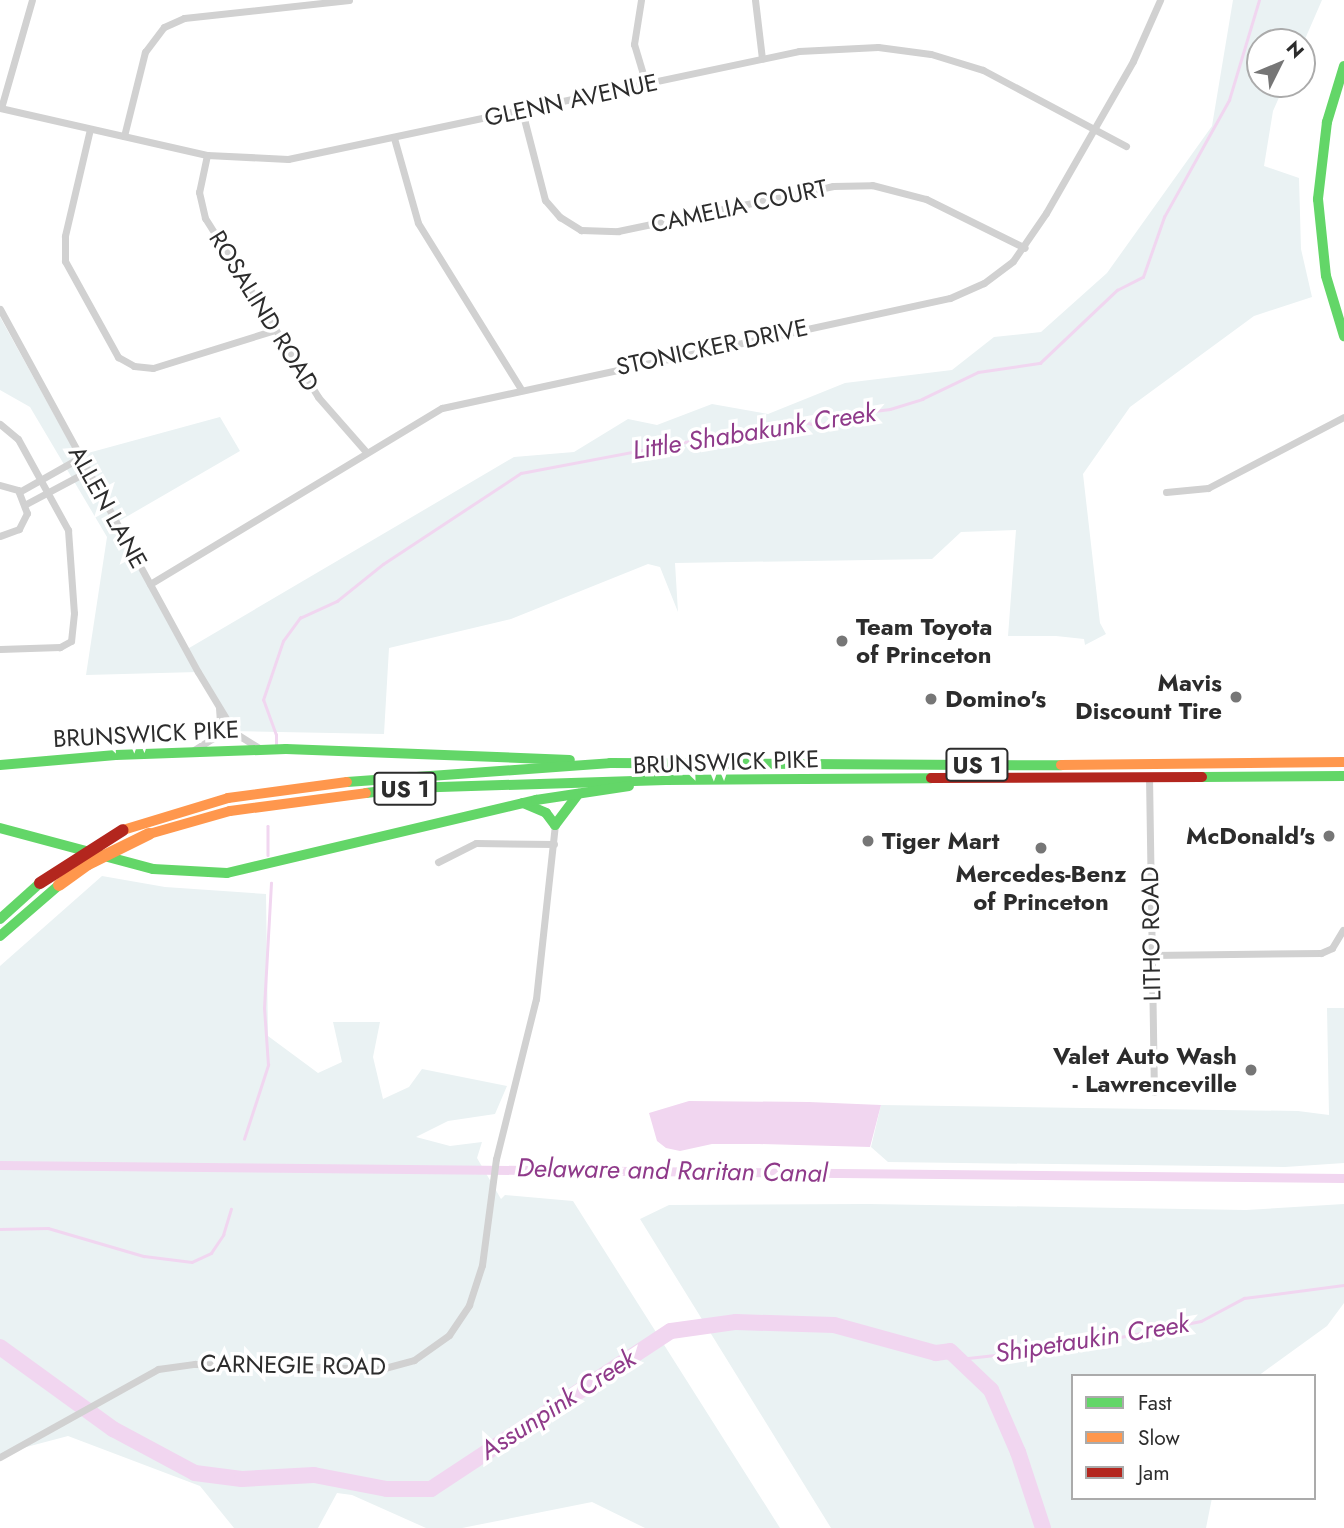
<!DOCTYPE html>
<style>
body{margin:0}
#map{position:relative;width:1344px;height:1528px;overflow:hidden;background:#fff;font-family:Jost,sans-serif}
div>[style]{position:absolute}
[style*='--x']{left:calc(var(--x)*1px);top:calc(var(--y)*1px);width:calc(var(--w)*1px);rotate:calc(var(--a)*1deg)}
.green>*{inset:0;background:#eaf2f3}
.water>*{inset:0;background:#f1d6f0}
.stream>*{height:2.5px;margin:-1.25px;padding:0 1.25px;transform-origin:1.25px;border-radius:1.25px;background:#f1d6f0}
.canal>*{height:9px;margin:-4.5px;padding:0 4.5px;transform-origin:4.5px;border-radius:4.5px;background:#f1d6f0}
.river>*{height:16px;margin:-8px;padding:0 8px;transform-origin:8px;border-radius:8px;background:#f1d6f0}
.street>*{height:7px;margin:-3.5px;padding:0 3.5px;transform-origin:3.5px;border-radius:3.5px;background:#d1d1d1}
.fast>*{height:10px;margin:-5px;padding:0 5px;transform-origin:5px;border-radius:5px;background:#63d668}
.slow>*{height:10px;margin:-5px;padding:0 5px;transform-origin:5px;border-radius:5px;background:#ff974d}
.jam>*{height:10px;margin:-5px;padding:0 5px;transform-origin:5px;border-radius:5px;background:#b3261e}
.slow-bridge>*{height:12px;margin:-6px;padding:0 6px;transform-origin:6px;border-radius:6px;background:#ff974d}
.jam-bridge>*{height:12px;margin:-6px;padding:0 6px;transform-origin:6px;border-radius:6px;background:#b3261e}
.dots>*{width:19px;height:19px;translate:-50% -50%;box-sizing:border-box;border:4px solid #fff;border-radius:50%}
span{translate:-50% -50%;white-space:nowrap;text-align:center;line-height:1.15;-webkit-text-stroke:7px #fff;paint-order:stroke}
.shield-label span{padding:2px 5px;background:#fff;border:2px solid;border-radius:5px;-webkit-text-stroke-width:0}
.shield-label{font-size:23px;color:#2c2c2c;font-weight:700}
.street-label{font-size:24px;color:#2c2c2c}
.poi-label{font-size:24px;color:#2c2c2c;font-weight:700}
.left{translate:0 -50%;text-align:left}
.right{translate:-100% -50%;text-align:right}
.water-label{font-size:26px;color:#8f3a8a;font-style:italic}
.legend{position:absolute;left:1071px;top:1374px;width:245px;height:126px;box-sizing:border-box;background:#fff;border:2px solid #ababab;margin:0;padding:9px 12px;list-style:none;font-size:21px;color:#2c2c2c}
.legend li{display:flex;align-items:center;gap:14px;height:35px}
.legend b{width:35px;border:2px solid #ababab}
.north{position:absolute;left:1246px;top:28px;width:70px;height:70px;box-sizing:border-box;background:#fff;border:2px solid #ababab;border-radius:50%;rotate:47deg;font-size:19px;font-weight:700;line-height:28px;text-align:center;color:#2c2c2c}
.north::after{content:'';display:block;margin:auto;width:24px;height:32px;background:#767676;clip-path:polygon(50% 0,100% 100%,50% 72%,0 100%)}
</style>
<div id="map">
<div class="green">
<i style="clip-path:polygon(1233px 0,1322px 0,1302px 46px,1302px 42px,1260px 42px,1260px 84px,1285px 84px,1273px 111px,1264px 166px,1299px 178px,1301px 249px,1312px 297px,1254px 316px,1130px 407px,1083px 474px,1100px 623px,1106px 634px,1085px 645px,1084px 639px,1056px 636px,1008px 636px,1016px 530px,961px 532px,932px 559px,675px 563px,678px 612px,660px 567px,648px 564px,511px 619px,389px 648px,384px 734px,229px 731px,198px 672px,86px 675px,107px 537px,30px 407px,0 390px,0 317px,77px 456px,220px 417px,240px 451px,114px 524px,184px 651px,514px 457px,574px 452px,628px 419px,657px 425px,712px 404px,768px 414px,845px 383px,952px 370px,994px 337px,1041px 332px,1107px 273px,1212px 126px)"></i>
<i style="clip-path:polygon(102px 876px,165px 887px,266px 894px,268px 1036px,318px 1073px,342px 1062px,333px 1022px,380px 1022px,373px 1057px,383px 1099px,409px 1087px,422px 1069px,507px 1086px,495px 1114px,448px 1121px,416px 1137px,450px 1146px,482px 1142px,477px 1158px,501px 1199px,505px 1195px,573px 1201px,780px 1528px,645px 1528px,592px 1502px,462px 1528px,426px 1528px,352px 1495px,337px 1493px,318px 1528px,234px 1528px,200px 1486px,68px 1436px,0 1454px,0 966px)"></i>
<i style="clip-path:polygon(1327px 1008px,1344px 1008px,1344px 1163px,1285px 1167px,888px 1162px,871px 1147px,881px 1105px,1298px 1111px,1329px 1115px)"></i>
<i style="clip-path:polygon(868px 1204px,1246px 1210px,1344px 1204px,1344px 1303px,1327px 1326px,1258px 1376px,1073px 1376px,1073px 1498px,1212px 1498px,1206px 1528px,831px 1528px,640px 1219px,669px 1205px)"></i>
</div>
<div class="water">
<i style="clip-path:polygon(689px 1101px,809px 1102px,881px 1105px,870px 1147px,759px 1144px,712px 1144px,680px 1151px,666px 1148px,657px 1141px,649px 1113px)"></i>
</div>
<div class="stream">
<i style="--x:276;--y:746;--w:11;--a:-90"></i>
<i style="--x:276;--y:735;--w:37;--a:-110"></i>
<i style="--x:263;--y:700;--w:62;--a:-71.3"></i>
<i style="--x:283;--y:641;--w:29;--a:-54"></i>
<i style="--x:300;--y:618;--w:41;--a:-24.7"></i>
<i style="--x:337;--y:601;--w:59;--a:-38.8"></i>
<i style="--x:383;--y:564;--w:165;--a:-33.4"></i>
<i style="--x:521;--y:473;--w:237;--a:-10.7"></i>
<i style="--x:754;--y:429;--w:25;--a:12"></i>
<i style="--x:778;--y:434;--w:24;--a:-35"></i>
<i style="--x:798;--y:420;--w:22;--a:16"></i>
<i style="--x:819;--y:426;--w:27;--a:-24"></i>
<i style="--x:844;--y:415;--w:46;--a:-7.4"></i>
<i style="--x:890;--y:409;--w:34;--a:-17"></i>
<i style="--x:922;--y:399;--w:62;--a:-25.7"></i>
<i style="--x:978;--y:372;--w:63;--a:-8.3"></i>
<i style="--x:1040;--y:363;--w:106;--a:-43.5"></i>
<i style="--x:1117;--y:290;--w:29;--a:-27"></i>
<i style="--x:1143;--y:277;--w:64;--a:-70.7"></i>
<i style="--x:1164;--y:217;--w:134;--a:-60.9"></i>
<i style="--x:1229;--y:100;--w:104;--a:-73.3"></i>
<i style="--x:268;--y:826;--w:29;--a:90"></i>
<i style="--x:244;--y:1139;--w:78;--a:-72"></i>
<i style="--x:268;--y:1065;--w:57;--a:-94"></i>
<i style="--x:264;--y:1008;--w:125;--a:-86.8"></i>
<i style="--x:0;--y:1229;--w:48;--a:-1.2"></i>
<i style="--x:48;--y:1228;--w:100;--a:16.3"></i>
<i style="--x:144;--y:1256;--w:48;--a:7.1"></i>
<i style="--x:192;--y:1262;--w:21;--a:-25"></i>
<i style="--x:211;--y:1253;--w:22;--a:-56"></i>
<i style="--x:223;--y:1235;--w:27;--a:-73"></i>
<i style="--x:959;--y:1359;--w:117;--a:-6.4"></i>
<i style="--x:1075;--y:1346;--w:128;--a:-11.2"></i>
<i style="--x:1201;--y:1321;--w:49;--a:-28.1"></i>
<i style="--x:1244;--y:1298;--w:101;--a:-7.4"></i>
</div>
<div class="canal">
<i style="--x:0;--y:1165;--w:1344;--a:0.55"></i>
</div>
<div class="river">
<i style="--x:0;--y:1347;--w:140;--a:36"></i>
<i style="--x:113;--y:1429;--w:93;--a:28.2"></i>
<i style="--x:195;--y:1473;--w:47;--a:7.3"></i>
<i style="--x:242;--y:1479;--w:72;--a:-3.2"></i>
<i style="--x:314;--y:1475;--w:74;--a:10.9"></i>
<i style="--x:387;--y:1489;--w:44;--a:0"></i>
<i style="--x:431;--y:1489;--w:287;--a:-33.4"></i>
<i style="--x:671;--y:1331;--w:66;--a:-7.9"></i>
<i style="--x:736;--y:1322;--w:98;--a:1.8"></i>
<i style="--x:834;--y:1325;--w:106;--a:15.4"></i>
<i style="--x:936;--y:1353;--w:14;--a:-8"></i>
<i style="--x:950;--y:1351;--w:57;--a:43.6"></i>
<i style="--x:991;--y:1390;--w:68;--a:66.5"></i>
<i style="--x:1018;--y:1452;--w:80;--a:71.8"></i>
</div>
<div class="street">
<i style="--x:641;--y:0;--w:45;--a:99"></i>
<i style="--x:634;--y:44;--w:42;--a:73.3"></i>
<i style="--x:755;--y:0;--w:59;--a:83.2"></i>
<i style="--x:0;--y:108;--w:212;--a:12.8"></i>
<i style="--x:207;--y:155;--w:81;--a:2.8"></i>
<i style="--x:288;--y:159;--w:522;--a:-11.93"></i>
<i style="--x:799;--y:51;--w:79;--a:-2.9"></i>
<i style="--x:878;--y:47;--w:53;--a:7.5"></i>
<i style="--x:931;--y:54;--w:54;--a:17.1"></i>
<i style="--x:983;--y:70;--w:162;--a:28"></i>
<i style="--x:1;--y:108;--w:112;--a:-74"></i>
<i style="--x:522;--y:111;--w:92;--a:75.5"></i>
<i style="--x:545;--y:200;--w:23;--a:49"></i>
<i style="--x:560;--y:217;--w:25;--a:32"></i>
<i style="--x:581;--y:230;--w:37;--a:2"></i>
<i style="--x:618;--y:231;--w:220;--a:-11.8"></i>
<i style="--x:833;--y:186;--w:39;--a:-1"></i>
<i style="--x:872;--y:185;--w:56;--a:14.5"></i>
<i style="--x:926;--y:199;--w:110;--a:26.3"></i>
<i style="--x:90;--y:129;--w:110;--a:103.2"></i>
<i style="--x:65;--y:236;--w:25;--a:90"></i>
<i style="--x:65;--y:261;--w:110;--a:61.1"></i>
<i style="--x:118;--y:357;--w:18;--a:29"></i>
<i style="--x:134;--y:366;--w:19;--a:6"></i>
<i style="--x:153;--y:368;--w:128;--a:-17.3"></i>
<i style="--x:124;--y:136;--w:87;--a:-76"></i>
<i style="--x:145;--y:52;--w:31;--a:-53"></i>
<i style="--x:164;--y:27;--w:22;--a:-24"></i>
<i style="--x:184;--y:18;--w:166;--a:-6.2"></i>
<i style="--x:394;--y:138;--w:88;--a:74.2"></i>
<i style="--x:418;--y:223;--w:195;--a:58.2"></i>
<i style="--x:207;--y:155;--w:38;--a:102"></i>
<i style="--x:199;--y:192;--w:27;--a:77"></i>
<i style="--x:205;--y:218;--w:212;--a:57.7"></i>
<i style="--x:318;--y:397;--w:74;--a:48.8"></i>
<i style="--x:0;--y:309;--w:413;--a:61.4"></i>
<i style="--x:198;--y:672;--w:71;--a:58.8"></i>
<i style="--x:235;--y:733;--w:28;--a:32"></i>
<i style="--x:0;--y:424;--w:23;--a:40"></i>
<i style="--x:18;--y:439;--w:104;--a:61.2"></i>
<i style="--x:68;--y:530;--w:83;--a:85.9"></i>
<i style="--x:74;--y:613;--w:28;--a:96"></i>
<i style="--x:71;--y:641;--w:13;--a:151"></i>
<i style="--x:60;--y:647;--w:60;--a:178.1"></i>
<i style="--x:0;--y:485;--w:19;--a:16"></i>
<i style="--x:18;--y:490;--w:25;--a:69"></i>
<i style="--x:27;--y:513;--w:18;--a:117"></i>
<i style="--x:19;--y:529;--w:20;--a:160"></i>
<i style="--x:19;--y:492;--w:71;--a:-29.4"></i>
<i style="--x:1166;--y:492;--w:42;--a:-5.4"></i>
<i style="--x:1208;--y:488;--w:153;--a:-27.6"></i>
<i style="--x:26;--y:504;--w:70;--a:-28"></i>
<i style="--x:150;--y:584;--w:341;--a:-31.1"></i>
<i style="--x:442;--y:408;--w:520;--a:-12.22"></i>
<i style="--x:950;--y:298;--w:37;--a:-24"></i>
<i style="--x:984;--y:283;--w:36;--a:-37"></i>
<i style="--x:1013;--y:261;--w:58;--a:-55.5"></i>
<i style="--x:1046;--y:213;--w:175;--a:-60.2"></i>
<i style="--x:1133;--y:61;--w:67;--a:-66.1"></i>
<i style="--x:194;--y:750;--w:22;--a:-32"></i>
<i style="--x:213;--y:738;--w:17;--a:-66"></i>
<i style="--x:220;--y:722;--w:14;--a:-94"></i>
<i style="--x:1149;--y:776;--w:316;--a:89.1"></i>
<i style="--x:438;--y:862;--w:42;--a:-26.6"></i>
<i style="--x:476;--y:843;--w:78;--a:0.7"></i>
<i style="--x:1152;--y:955;--w:169;--a:-0.7"></i>
<i style="--x:1321;--y:953;--w:12;--a:-24"></i>
<i style="--x:1332;--y:948;--w:21;--a:-59"></i>
<i style="--x:0;--y:1457;--w:181;--a:-29.1"></i>
<i style="--x:158;--y:1369;--w:37;--a:-8"></i>
<i style="--x:195;--y:1364;--w:186;--a:1.5"></i>
<i style="--x:381;--y:1369;--w:34;--a:-15"></i>
<i style="--x:414;--y:1360;--w:43;--a:-35.5"></i>
<i style="--x:449;--y:1335;--w:36;--a:-56"></i>
<i style="--x:469;--y:1305;--w:42;--a:-72"></i>
<i style="--x:482;--y:1265;--w:107;--a:-82.5"></i>
<i style="--x:496;--y:1159;--w:165;--a:-76"></i>
<i style="--x:536;--y:999;--w:175;--a:-83.8"></i>
</div>
<div class="fast">
<i style="--x:1344;--y:66;--w:59;--a:106.9"></i>
<i style="--x:1327;--y:122;--w:78;--a:96.7"></i>
<i style="--x:1318;--y:199;--w:77;--a:84.1"></i>
<i style="--x:1326;--y:276;--w:63;--a:73.3"></i>
<i style="--x:0;--y:765;--w:116;--a:-4.9"></i>
<i style="--x:116;--y:755;--w:170;--a:-2"></i>
<i style="--x:286;--y:749;--w:284;--a:2.2"></i>
<i style="--x:1202;--y:777;--w:142;--a:-0.4"></i>
<i style="--x:347;--y:782;--w:264;--a:-4.1"></i>
<i style="--x:610;--y:763;--w:451;--a:0.3"></i>
<i style="--x:366;--y:793;--w:43;--a:-6.6"></i>
<i style="--x:409;--y:788;--w:257;--a:-1.8"></i>
<i style="--x:666;--y:780;--w:265;--a:-0.4"></i>
<i style="--x:523;--y:803;--w:25;--a:23"></i>
<i style="--x:546;--y:813;--w:15;--a:53"></i>
<i style="--x:555;--y:825;--w:39;--a:-53"></i>
<i style="--x:0;--y:828;--w:158;--a:15"></i>
<i style="--x:153;--y:869;--w:74;--a:3.1"></i>
<i style="--x:227;--y:873;--w:318;--a:-13.3"></i>
<i style="--x:536;--y:800;--w:94;--a:-8.6"></i>
<i style="--x:0;--y:919;--w:54;--a:-42"></i>
<i style="--x:0;--y:936;--w:78;--a:-40.8"></i>
</div>
<div class="slow">
<i style="--x:1061;--y:765;--w:283;--a:-0.6"></i>
<i style="--x:123;--y:830;--w:110;--a:-16.9"></i>
<i style="--x:228;--y:798;--w:120;--a:-7.7"></i>
<i style="--x:149;--y:834;--w:84;--a:-15.9"></i>
<i style="--x:230;--y:811;--w:137;--a:-7.5"></i>
</div>
<div class="jam">
<i style="--x:931;--y:778;--w:271;--a:-0.2"></i>
</div>
<div class="slow-bridge">
<i style="--x:59;--y:885;--w:36;--a:-36"></i>
<i style="--x:88;--y:864;--w:68;--a:-26.2"></i>
</div>
<div class="jam-bridge">
<i style="--x:40;--y:883;--w:98;--a:-32.6"></i>
</div>
<div class="dots">
<i style="left:842px;top:641px;background:#767676"></i>
<i style="left:1236px;top:697px;background:#767676"></i>
<i style="left:931px;top:699px;background:#767676"></i>
<i style="left:1329px;top:836px;background:#767676"></i>
<i style="left:868px;top:841px;background:#767676"></i>
<i style="left:1041px;top:848px;background:#767676"></i>
<i style="left:1251px;top:1070px;background:#767676"></i>
</div>
<div class="shield-label">
<span style="left:977px;top:765px">US 1</span>
<span style="left:405px;top:789px">US 1</span>
</div>
<div class="street-label">
<span style="left:571px;top:100px;rotate:-12deg">GLENN AVENUE</span>
<span style="left:739px;top:206px;rotate:-12deg">CAMELIA COURT</span>
<span style="left:264px;top:311px;rotate:58deg">ROSALIND ROAD</span>
<span style="left:712px;top:347px;rotate:-12deg">STONICKER DRIVE</span>
<span style="left:108px;top:507px;rotate:61deg">ALLEN LANE</span>
<span style="left:146px;top:734px;rotate:-3deg">BRUNSWICK PIKE</span>
<span style="left:726px;top:762px;rotate:-2deg">BRUNSWICK PIKE</span>
<span style="left:1151px;top:934px;rotate:-91deg">LITHO ROAD</span>
<span style="left:293px;top:1365px;rotate:1deg">CARNEGIE ROAD</span>
</div>
<div class="poi-label">
<span class="left" style="left:856px;top:641px">Team Toyota<br>of Princeton</span>
<span class="right" style="left:1222px;top:697px">Mavis<br>Discount Tire</span>
<span class="left" style="left:945px;top:699px">Domino's</span>
<span class="right" style="left:1315px;top:836px">McDonald's</span>
<span class="left" style="left:882px;top:841px">Tiger Mart</span>
<span style="left:1041px;top:888px">Mercedes-Benz<br>of Princeton</span>
<span class="right" style="left:1237px;top:1070px">Valet Auto Wash<br>- Lawrenceville</span>
</div>
<div class="water-label">
<span style="left:754px;top:432px;rotate:-9deg">Little Shabakunk Creek</span>
<span style="left:672px;top:1171px;rotate:1deg">Delaware and Raritan Canal</span>
<span style="left:1092px;top:1339px;rotate:-9deg">Shipetaukin Creek</span>
<span style="left:558px;top:1405px;rotate:-33deg">Assunpink Creek</span>
</div>
<ul class="legend">
<li><b style="height:9px;background:#63d668"></b>Fast</li>
<li><b style="height:9px;background:#ff974d"></b>Slow</li>
<li><b style="height:9px;background:#b3261e"></b>Jam</li>
</ul>
<div class="north">N</div>
</div>
